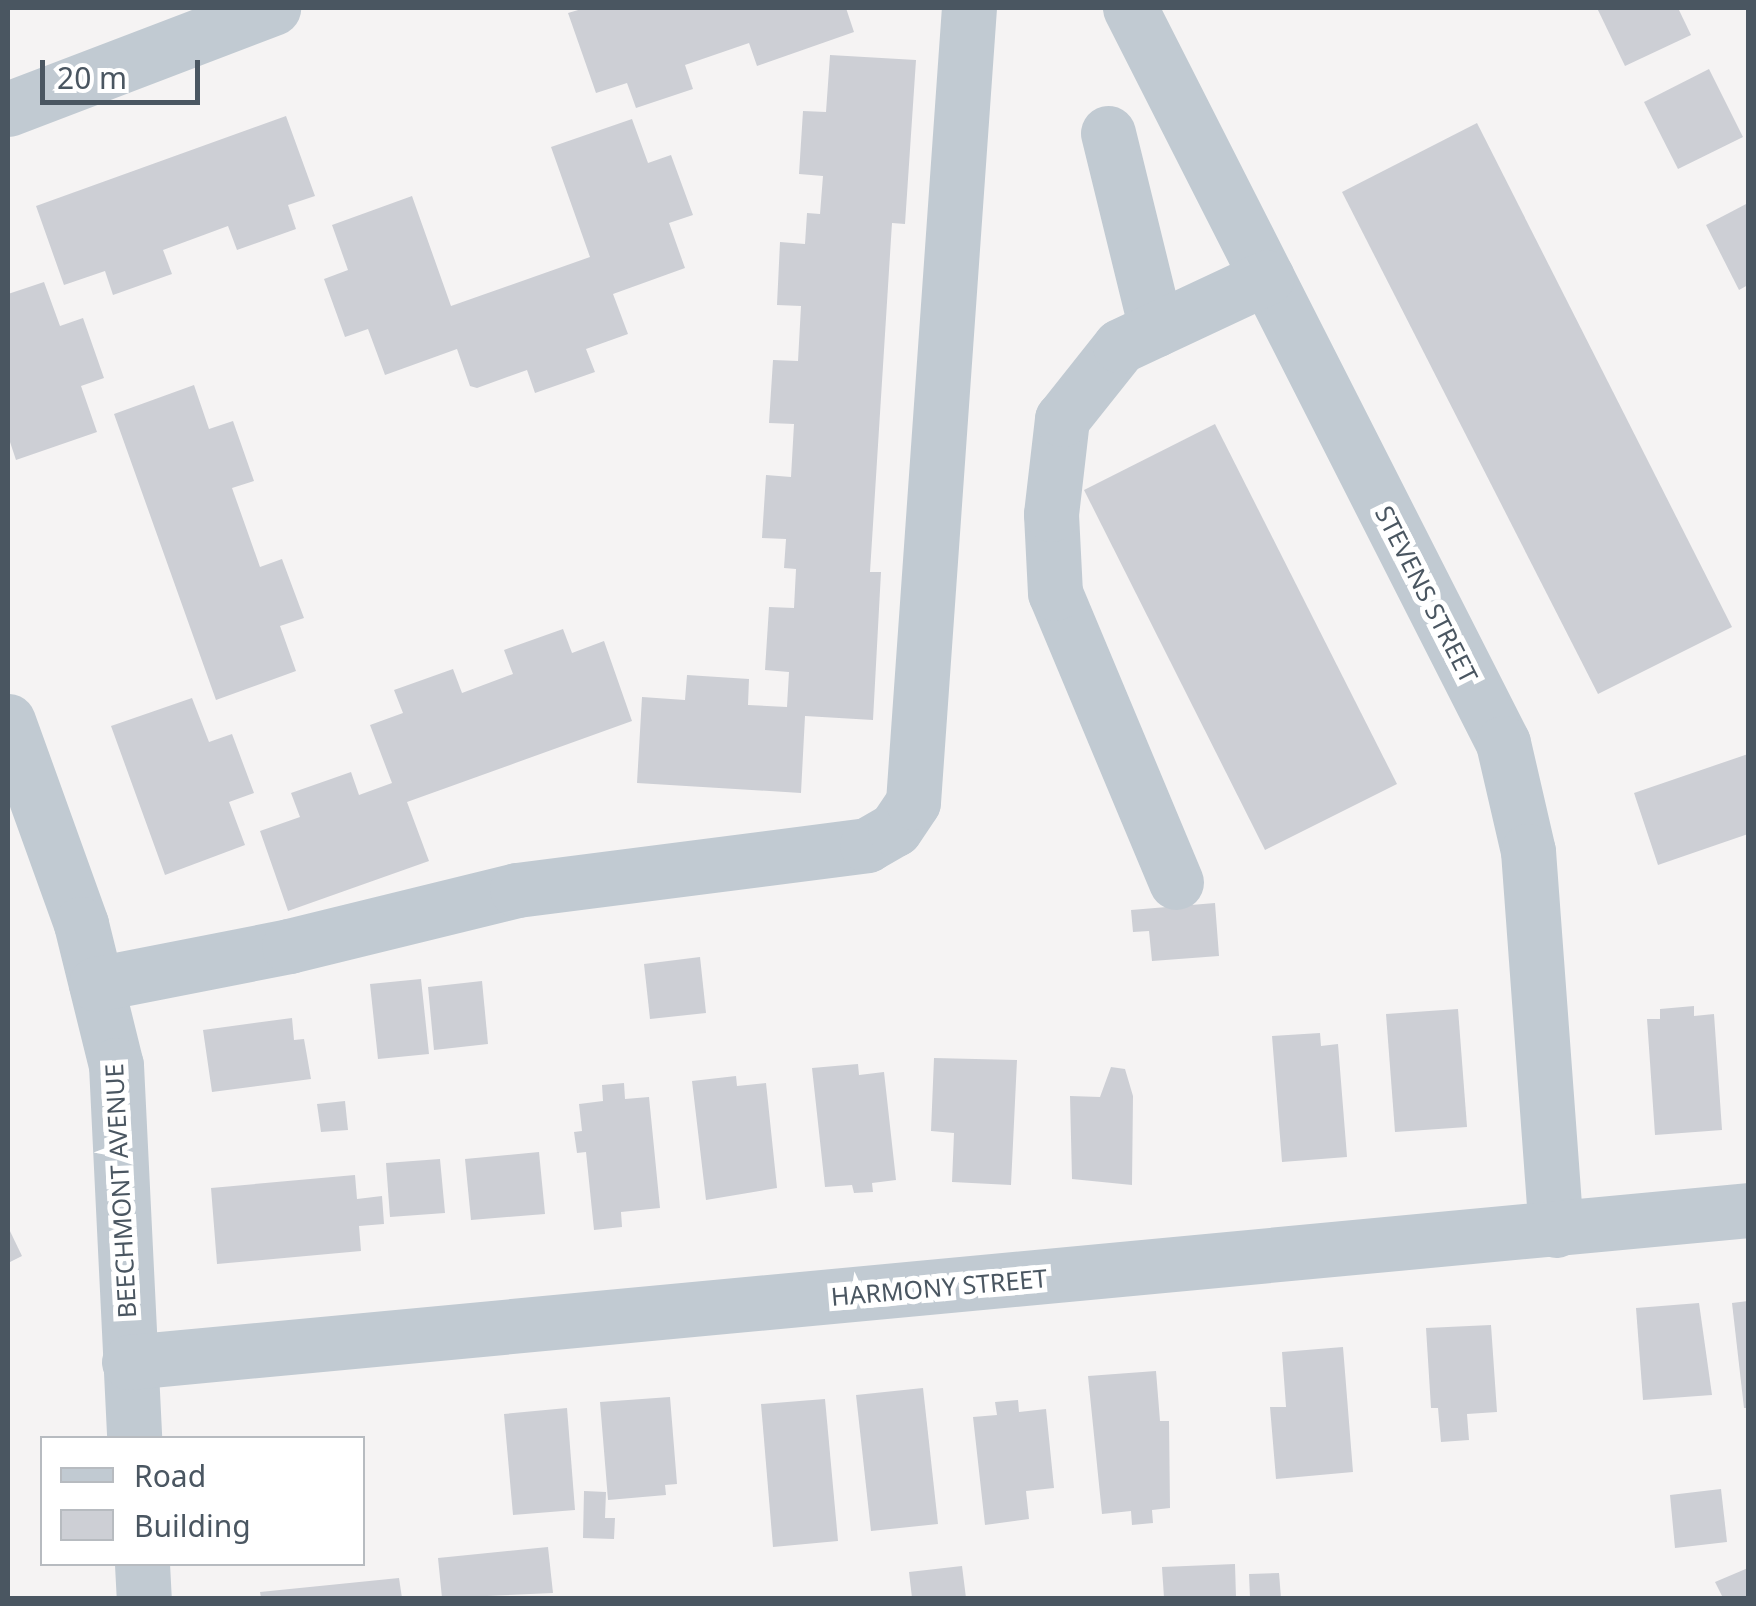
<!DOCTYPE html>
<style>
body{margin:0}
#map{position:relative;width:1756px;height:1606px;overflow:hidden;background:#f5f3f3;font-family:"Noto Sans",sans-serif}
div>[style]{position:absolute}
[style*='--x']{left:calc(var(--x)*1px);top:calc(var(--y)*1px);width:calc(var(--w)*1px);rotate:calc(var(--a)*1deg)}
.building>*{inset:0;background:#cdcfd5}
.minor>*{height:55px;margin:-27.5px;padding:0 27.5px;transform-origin:27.5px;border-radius:27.5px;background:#c1cad2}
span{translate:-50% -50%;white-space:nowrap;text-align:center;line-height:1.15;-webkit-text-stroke:10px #fff;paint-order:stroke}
.street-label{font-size:25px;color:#4a5661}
.frame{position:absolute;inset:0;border:10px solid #4a5661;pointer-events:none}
.legend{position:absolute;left:40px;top:1436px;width:325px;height:130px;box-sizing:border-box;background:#fff;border:2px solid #b7bbc0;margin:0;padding:12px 18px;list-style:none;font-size:30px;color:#4a5661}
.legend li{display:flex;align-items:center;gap:20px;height:50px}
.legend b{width:50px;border:2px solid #b7bbc0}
.scale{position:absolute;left:40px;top:60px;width:160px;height:45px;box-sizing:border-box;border:5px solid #4a5661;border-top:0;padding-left:12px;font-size:30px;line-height:35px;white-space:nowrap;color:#4a5661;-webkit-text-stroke:8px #fff;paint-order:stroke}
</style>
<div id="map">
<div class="building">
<i style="clip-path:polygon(585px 8px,846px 8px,854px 32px,757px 66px,749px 43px,685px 65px,693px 89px,636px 108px,627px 83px,596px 93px,568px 13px)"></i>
<i style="clip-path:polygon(1597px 8px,1678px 8px,1691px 35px,1625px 66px)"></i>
<i style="clip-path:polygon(830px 55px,916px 60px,905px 224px,892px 223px,870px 572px,881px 572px,873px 720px,805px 716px,801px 793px,637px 783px,642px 697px,685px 700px,687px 675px,749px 679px,748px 705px,787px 707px,789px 672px,765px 670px,769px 607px,794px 608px,796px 569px,784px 568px,786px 539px,762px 538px,766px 475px,791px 477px,794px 424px,769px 423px,773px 360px,798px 361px,801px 306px,777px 305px,780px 242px,805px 244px,807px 213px,820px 214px,823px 176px,799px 174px,803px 111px,826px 112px)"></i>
<i style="clip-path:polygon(1709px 69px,1743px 137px,1678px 169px,1644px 102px)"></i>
<i style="clip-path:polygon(286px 116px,315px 196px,288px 205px,296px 229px,237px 250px,228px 226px,163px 250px,172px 274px,113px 295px,105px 271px,64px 285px,36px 206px)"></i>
<i style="clip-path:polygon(632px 119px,648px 163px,671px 155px,693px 215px,669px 223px,685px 268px,613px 294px,628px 334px,586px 349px,595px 372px,535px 393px,527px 370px,477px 388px,470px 386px,457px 349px,385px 375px,368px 329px,345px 337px,324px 279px,348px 270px,332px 225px,412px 196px,451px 306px,590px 257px,551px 147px)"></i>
<i style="clip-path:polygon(1477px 123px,1732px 627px,1598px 694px,1342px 192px)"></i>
<i style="clip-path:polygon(1748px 203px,1748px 285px,1739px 290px,1706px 225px)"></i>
<i style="clip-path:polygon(44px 282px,60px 326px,83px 318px,104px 378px,81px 386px,97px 432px,16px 460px,8px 436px,8px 294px)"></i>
<i style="clip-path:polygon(194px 385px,209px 429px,233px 421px,254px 481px,232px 488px,260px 567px,282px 559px,304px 618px,280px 626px,296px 671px,216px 700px,114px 414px)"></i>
<i style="clip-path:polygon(1215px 424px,1397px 784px,1265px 850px,1084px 490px)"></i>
<i style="clip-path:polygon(563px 629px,572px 653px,604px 641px,632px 721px,407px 802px,429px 861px,288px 911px,260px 831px,300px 817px,291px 793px,351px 772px,359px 795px,392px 783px,370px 725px,403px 713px,394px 690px,453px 669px,462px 693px,513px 674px,504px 650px)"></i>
<i style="clip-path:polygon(192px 698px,209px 742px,232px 734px,254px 793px,229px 802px,245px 845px,165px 875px,111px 726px)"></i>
<i style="clip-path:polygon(1748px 754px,1748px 834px,1658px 865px,1634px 793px)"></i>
<i style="clip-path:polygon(1215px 903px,1219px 956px,1152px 961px,1149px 931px,1133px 932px,1131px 910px)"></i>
<i style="clip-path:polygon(700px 957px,706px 1013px,650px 1019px,644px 964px)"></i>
<i style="clip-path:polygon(421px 979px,429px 1054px,378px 1059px,370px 984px)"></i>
<i style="clip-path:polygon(482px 981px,488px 1044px,434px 1050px,428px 987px)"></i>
<i style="clip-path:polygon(1694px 1006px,1694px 1016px,1714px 1014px,1722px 1130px,1655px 1135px,1647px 1019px,1660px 1019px,1660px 1009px)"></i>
<i style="clip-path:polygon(1458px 1009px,1467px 1127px,1395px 1132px,1386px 1014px)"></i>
<i style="clip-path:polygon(292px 1018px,294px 1040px,304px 1039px,311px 1079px,212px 1092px,203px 1030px)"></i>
<i style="clip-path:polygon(1320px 1033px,1321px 1046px,1338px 1044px,1347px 1157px,1282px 1162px,1272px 1036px)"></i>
<i style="clip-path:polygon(934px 1058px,1017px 1060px,1011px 1185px,952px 1182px,954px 1133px,931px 1131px)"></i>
<i style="clip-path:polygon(858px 1064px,859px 1075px,884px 1072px,896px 1180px,872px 1183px,873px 1192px,854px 1193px,852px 1185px,825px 1187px,812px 1068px)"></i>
<i style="clip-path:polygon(1111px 1067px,1125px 1069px,1133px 1096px,1132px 1185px,1072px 1179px,1070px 1096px,1100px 1097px)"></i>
<i style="clip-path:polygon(736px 1076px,737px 1086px,766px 1083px,777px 1188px,706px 1200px,692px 1081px)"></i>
<i style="clip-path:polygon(624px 1083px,625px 1099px,649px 1097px,660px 1208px,621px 1212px,622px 1227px,594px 1230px,586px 1152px,577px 1153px,574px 1132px,582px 1131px,579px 1104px,603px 1101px,602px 1085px)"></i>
<i style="clip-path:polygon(345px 1101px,348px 1130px,321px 1132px,317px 1104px)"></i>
<i style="clip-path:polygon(539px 1152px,545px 1214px,471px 1220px,465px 1159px)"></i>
<i style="clip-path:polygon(440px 1159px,445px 1213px,390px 1217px,386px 1163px)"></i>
<i style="clip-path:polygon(355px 1175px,357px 1199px,382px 1196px,384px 1224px,359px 1226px,361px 1251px,217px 1264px,211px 1188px)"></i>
<i style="clip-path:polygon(8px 1227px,22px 1256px,8px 1263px)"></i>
<i style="clip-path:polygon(1748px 1301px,1748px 1408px,1744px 1408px,1732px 1303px)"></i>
<i style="clip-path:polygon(1699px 1303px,1712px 1395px,1643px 1400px,1636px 1308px)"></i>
<i style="clip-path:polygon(1491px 1325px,1497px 1412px,1467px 1414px,1469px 1440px,1441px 1442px,1438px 1408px,1431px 1408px,1426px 1328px)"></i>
<i style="clip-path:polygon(1343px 1347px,1353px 1472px,1276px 1479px,1270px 1407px,1286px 1407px,1282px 1352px)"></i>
<i style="clip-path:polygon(1156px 1371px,1160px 1421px,1169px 1421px,1170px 1508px,1152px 1510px,1153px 1523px,1132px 1525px,1131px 1511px,1102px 1514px,1088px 1376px)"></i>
<i style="clip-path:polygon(923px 1388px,938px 1524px,871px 1531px,856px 1395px)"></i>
<i style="clip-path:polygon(670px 1397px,677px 1484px,665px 1485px,666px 1495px,608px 1500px,600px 1402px)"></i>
<i style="clip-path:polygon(825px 1399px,838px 1541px,773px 1547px,761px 1404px)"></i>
<i style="clip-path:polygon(1018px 1400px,1019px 1412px,1046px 1409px,1054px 1488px,1026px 1491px,1029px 1519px,985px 1525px,973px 1417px,997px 1415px,995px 1402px)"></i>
<i style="clip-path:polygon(567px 1408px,575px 1510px,513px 1515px,504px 1414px)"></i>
<i style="clip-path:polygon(1721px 1489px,1727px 1542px,1675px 1548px,1670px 1495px)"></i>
<i style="clip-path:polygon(584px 1491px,606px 1492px,605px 1518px,615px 1518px,614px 1539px,583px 1538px)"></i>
<i style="clip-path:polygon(548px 1547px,553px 1593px,442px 1598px,438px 1558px)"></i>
<i style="clip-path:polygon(1235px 1564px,1236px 1598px,1164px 1598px,1162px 1567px)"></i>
<i style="clip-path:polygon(962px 1566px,966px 1598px,912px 1598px,909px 1572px)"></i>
<i style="clip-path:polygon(1748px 1568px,1748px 1598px,1723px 1598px,1715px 1582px)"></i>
<i style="clip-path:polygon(1279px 1573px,1281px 1598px,1250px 1598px,1249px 1574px)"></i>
<i style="clip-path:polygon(399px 1578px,402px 1598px,261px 1598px,260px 1592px)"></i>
</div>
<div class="minor">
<i style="--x:1130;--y:8;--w:824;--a:63.09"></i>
<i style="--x:1503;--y:743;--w:111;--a:77"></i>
<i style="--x:1528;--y:851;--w:380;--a:85.8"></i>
<i style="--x:8;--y:109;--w:284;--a:-20.9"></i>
<i style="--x:1108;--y:133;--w:202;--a:76.2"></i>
<i style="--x:8;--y:721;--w:216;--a:70.2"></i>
<i style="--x:81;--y:924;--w:145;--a:76.1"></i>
<i style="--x:116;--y:1065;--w:373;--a:87.2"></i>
<i style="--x:1176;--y:882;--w:313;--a:-112.7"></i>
<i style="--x:1055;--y:593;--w:79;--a:-92.9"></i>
<i style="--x:1051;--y:514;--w:96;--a:-83.4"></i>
<i style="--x:1062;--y:419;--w:93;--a:-51.5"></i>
<i style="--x:1120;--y:346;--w:162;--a:-25.1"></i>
<i style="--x:96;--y:984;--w:197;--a:-11.1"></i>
<i style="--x:289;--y:946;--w:235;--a:-13.8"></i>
<i style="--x:517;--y:890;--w:353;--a:-7.3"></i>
<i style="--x:867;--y:845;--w:32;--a:-30"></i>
<i style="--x:895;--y:829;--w:32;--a:-56"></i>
<i style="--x:913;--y:802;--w:796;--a:-85.97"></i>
<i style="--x:129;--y:1362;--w:1626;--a:-5.36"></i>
<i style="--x:142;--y:1564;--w:34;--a:87"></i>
</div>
<div class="street-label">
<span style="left:1427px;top:594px;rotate:63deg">STEVENS STREET</span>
<span style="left:120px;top:1191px;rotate:-93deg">BEECHMONT AVENUE</span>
<span style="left:939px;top:1287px;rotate:-5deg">HARMONY STREET</span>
</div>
<div class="frame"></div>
<ul class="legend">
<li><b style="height:12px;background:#c1cad2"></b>Road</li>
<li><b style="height:28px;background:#cdcfd5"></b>Building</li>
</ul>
<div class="scale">20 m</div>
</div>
